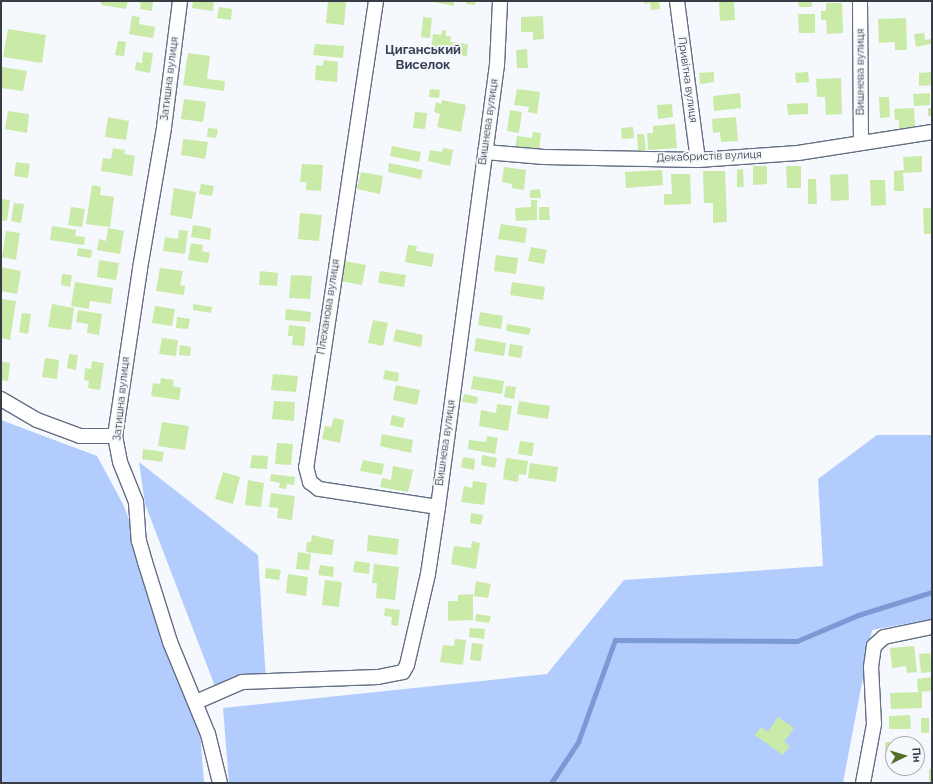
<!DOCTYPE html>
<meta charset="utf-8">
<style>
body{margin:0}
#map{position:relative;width:933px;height:784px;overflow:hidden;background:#f5f8fc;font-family:Raleway,sans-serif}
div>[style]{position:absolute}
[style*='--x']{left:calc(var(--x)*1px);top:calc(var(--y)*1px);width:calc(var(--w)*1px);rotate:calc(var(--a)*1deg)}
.green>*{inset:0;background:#b3ccfe}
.stream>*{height:5px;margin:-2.5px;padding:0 2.5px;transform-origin:2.5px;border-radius:2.5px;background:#7b99d5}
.building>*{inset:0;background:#caeaa7}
.roads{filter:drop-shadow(1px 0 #646f83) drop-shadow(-1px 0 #646f83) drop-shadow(0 1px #646f83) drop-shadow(0 -1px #646f83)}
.street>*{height:14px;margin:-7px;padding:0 7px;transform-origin:7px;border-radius:7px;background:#fff}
span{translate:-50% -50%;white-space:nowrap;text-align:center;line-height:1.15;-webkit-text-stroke:3.5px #f5f8fc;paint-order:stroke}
.street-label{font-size:11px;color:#373c45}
.quarter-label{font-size:13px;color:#384254;font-weight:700}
.frame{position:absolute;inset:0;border:2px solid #373c45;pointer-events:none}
.north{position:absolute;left:885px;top:736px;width:40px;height:40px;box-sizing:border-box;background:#f5f8fc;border:1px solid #a9adb3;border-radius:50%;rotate:85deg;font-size:11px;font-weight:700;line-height:16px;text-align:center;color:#373c45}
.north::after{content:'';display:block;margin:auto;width:14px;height:18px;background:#517026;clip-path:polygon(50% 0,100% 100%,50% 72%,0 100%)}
</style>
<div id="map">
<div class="green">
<i style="clip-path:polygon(1px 420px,97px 456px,124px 506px,199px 718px,204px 783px,1px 783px)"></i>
<i style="clip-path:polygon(877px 435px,932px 435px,932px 619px,872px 630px,843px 783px,229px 783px,223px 708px,547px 674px,624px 580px,823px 566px,818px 479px)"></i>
<i style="clip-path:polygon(139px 462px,258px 555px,266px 681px,216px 689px,145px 504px)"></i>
</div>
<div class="stream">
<i style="--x:551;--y:783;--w:49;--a:-56.6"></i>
<i style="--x:578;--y:742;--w:109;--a:-70.1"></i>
<i style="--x:615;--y:640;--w:182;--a:0.3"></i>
<i style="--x:797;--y:641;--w:66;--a:-23.1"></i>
<i style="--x:858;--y:615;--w:77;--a:-17.3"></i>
</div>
<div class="building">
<i style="clip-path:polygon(101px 1px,128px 1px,126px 9px,101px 5px)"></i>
<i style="clip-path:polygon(134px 1px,153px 1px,152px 11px,140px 9px,141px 3px)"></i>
<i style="clip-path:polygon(193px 1px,214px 1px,213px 11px,192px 8px)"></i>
<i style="clip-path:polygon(328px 1px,346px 1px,344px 25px,326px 23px)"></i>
<i style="clip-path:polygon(429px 1px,454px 1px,454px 6px)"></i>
<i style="clip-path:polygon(466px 1px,476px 1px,475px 5px,466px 4px)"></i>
<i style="clip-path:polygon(644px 1px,659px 1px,660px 9px,651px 10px,650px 3px,644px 4px)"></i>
<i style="clip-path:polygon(719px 1px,734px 1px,735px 20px,720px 21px)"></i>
<i style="clip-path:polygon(798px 1px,812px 1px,812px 7px,799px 7px)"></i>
<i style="clip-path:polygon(826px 3px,842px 3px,843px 33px,827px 34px,826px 20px,821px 20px,821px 11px,826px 11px)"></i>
<i style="clip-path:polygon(219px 7px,232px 9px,231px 20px,217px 18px)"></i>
<i style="clip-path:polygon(798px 14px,815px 14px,815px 33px,799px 33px)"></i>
<i style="clip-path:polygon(132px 16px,140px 17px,139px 24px,155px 27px,153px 38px,129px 34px)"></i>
<i style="clip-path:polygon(543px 16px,544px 39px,533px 40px,533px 32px,521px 32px,521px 17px)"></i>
<i style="clip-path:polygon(423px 17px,432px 18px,430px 38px,421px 37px)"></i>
<i style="clip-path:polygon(906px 18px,907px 50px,895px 50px,895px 42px,879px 43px,878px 19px)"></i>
<i style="clip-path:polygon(8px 29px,46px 35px,42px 63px,3px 57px)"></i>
<i style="clip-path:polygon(442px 30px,446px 31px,446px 36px,451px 36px,450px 42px,468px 44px,467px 56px,431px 52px,433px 34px,441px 35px)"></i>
<i style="clip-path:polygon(924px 33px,925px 40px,931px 39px,931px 44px,916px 47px,914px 34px)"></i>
<i style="clip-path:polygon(118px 41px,126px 42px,124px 56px,115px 55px)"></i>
<i style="clip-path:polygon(315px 44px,344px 46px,343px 58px,313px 55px)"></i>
<i style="clip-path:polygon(527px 49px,528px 68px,517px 68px,516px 50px)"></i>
<i style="clip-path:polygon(143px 52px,153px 53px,150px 73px,135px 70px,136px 62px,142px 63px)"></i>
<i style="clip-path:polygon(188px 53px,210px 56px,207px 79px,225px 81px,224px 91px,183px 85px)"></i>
<i style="clip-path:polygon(324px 60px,338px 62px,337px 82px,315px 80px,316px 65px,323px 66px)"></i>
<i style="clip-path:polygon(2px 67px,27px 71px,23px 91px,1px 88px)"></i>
<i style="clip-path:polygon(714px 72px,714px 82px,700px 84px,699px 73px)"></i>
<i style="clip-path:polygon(808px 72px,809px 82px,796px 83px,795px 73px)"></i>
<i style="clip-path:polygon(932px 72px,932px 85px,919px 86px,919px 73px)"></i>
<i style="clip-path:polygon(841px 78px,842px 114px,826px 115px,825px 97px,817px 97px,816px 79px)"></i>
<i style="clip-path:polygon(430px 89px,440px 90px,439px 98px,429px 97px)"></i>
<i style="clip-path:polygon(517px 89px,540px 92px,537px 114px,528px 112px,529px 107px,514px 105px)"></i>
<i style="clip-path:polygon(740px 93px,741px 108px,714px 111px,713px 96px)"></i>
<i style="clip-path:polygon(930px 93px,930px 105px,914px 106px,913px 94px)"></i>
<i style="clip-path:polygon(879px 97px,889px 97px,890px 117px,880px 118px)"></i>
<i style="clip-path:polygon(184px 99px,206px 102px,203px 122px,181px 119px)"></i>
<i style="clip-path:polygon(442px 100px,466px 105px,461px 132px,437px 127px,440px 114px,434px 112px,436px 102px,441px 104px)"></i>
<i style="clip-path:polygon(808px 103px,808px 114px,788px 115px,787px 104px)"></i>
<i style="clip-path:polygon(672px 104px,673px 117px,658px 119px,657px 105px)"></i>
<i style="clip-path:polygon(914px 108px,915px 128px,899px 129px,899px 120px,895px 120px,894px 109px)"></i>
<i style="clip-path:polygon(928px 108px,932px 108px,932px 116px,928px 116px)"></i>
<i style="clip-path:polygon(510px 110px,522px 112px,519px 133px,507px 131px)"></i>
<i style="clip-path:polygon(8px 111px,29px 114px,27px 133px,5px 129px)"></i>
<i style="clip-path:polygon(415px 112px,427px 113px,425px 129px,413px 128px)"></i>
<i style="clip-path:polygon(108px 117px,129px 121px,126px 140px,105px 137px)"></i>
<i style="clip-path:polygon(736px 117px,738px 141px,721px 142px,720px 132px,713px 133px,712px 119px)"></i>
<i style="clip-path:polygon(675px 124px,677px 148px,648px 150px,647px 133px,653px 133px,653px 126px)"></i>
<i style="clip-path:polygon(633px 127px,634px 138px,622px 139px,621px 128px)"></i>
<i style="clip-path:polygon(208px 128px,218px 129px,216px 138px,207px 137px)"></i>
<i style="clip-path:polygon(533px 132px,541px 133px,539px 153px,515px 150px,517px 136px,532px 138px)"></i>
<i style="clip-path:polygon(637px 134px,644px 134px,646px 150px,638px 151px)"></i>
<i style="clip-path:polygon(183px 139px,208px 142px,205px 159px,181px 155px)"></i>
<i style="clip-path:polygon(392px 146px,421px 152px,419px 162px,390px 156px)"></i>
<i style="clip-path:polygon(113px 148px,125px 150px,124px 154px,135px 156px,132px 176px,101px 171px,103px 158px,111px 159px)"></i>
<i style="clip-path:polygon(443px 148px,453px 150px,450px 166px,428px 161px,430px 150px,442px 152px)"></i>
<i style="clip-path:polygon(922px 156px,922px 172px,903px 173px,904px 191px,894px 191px,894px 171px,904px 170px,903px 157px)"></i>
<i style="clip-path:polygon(16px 162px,30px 164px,28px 178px,14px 176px)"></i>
<i style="clip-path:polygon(389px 163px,423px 170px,421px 179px,388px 172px)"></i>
<i style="clip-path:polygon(302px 164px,323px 165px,321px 191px,306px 190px,306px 182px,300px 182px)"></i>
<i style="clip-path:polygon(753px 166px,767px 166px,767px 184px,753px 185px)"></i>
<i style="clip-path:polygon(786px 166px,801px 166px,801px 188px,787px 188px)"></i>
<i style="clip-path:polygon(504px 167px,526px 170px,524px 190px,512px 188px,512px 184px,502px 182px)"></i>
<i style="clip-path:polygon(743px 169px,744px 187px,737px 187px,737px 170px)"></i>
<i style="clip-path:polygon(662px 170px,663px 185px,626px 188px,625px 172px)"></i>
<i style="clip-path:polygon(703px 171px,725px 171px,727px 222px,713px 223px,713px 203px,704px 203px)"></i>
<i style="clip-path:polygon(361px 172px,383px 176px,380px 194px,357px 189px)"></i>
<i style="clip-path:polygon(671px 174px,690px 174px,691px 204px,664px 205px,664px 194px,672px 194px)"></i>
<i style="clip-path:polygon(848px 174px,849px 200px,831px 201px,830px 175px)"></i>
<i style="clip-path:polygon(808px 179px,816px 179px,817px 204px,808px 204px)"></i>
<i style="clip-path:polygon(870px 180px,885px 180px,886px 205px,871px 206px)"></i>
<i style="clip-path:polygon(201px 184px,214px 186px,212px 196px,199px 194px)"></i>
<i style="clip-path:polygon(92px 185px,101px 187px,100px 195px,114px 197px,110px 227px,86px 224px)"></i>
<i style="clip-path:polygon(174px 188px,196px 192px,192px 219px,170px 215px)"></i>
<i style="clip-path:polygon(540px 189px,541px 198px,530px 198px,530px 190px)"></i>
<i style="clip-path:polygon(1px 199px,10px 200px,7px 221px,1px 220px)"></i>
<i style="clip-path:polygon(531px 200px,537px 200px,537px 220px,516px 221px,515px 208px,531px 207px)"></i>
<i style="clip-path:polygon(14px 203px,24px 204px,21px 223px,11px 221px)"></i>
<i style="clip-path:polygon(71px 207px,85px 209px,82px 227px,68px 225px)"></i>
<i style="clip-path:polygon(539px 207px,549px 207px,550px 220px,539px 220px)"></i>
<i style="clip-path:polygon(923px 208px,932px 208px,932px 234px,924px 234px)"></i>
<i style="clip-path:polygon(300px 213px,322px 215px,319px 241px,298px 239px)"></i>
<i style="clip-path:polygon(501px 224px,527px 228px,525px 243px,498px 239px)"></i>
<i style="clip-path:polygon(193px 225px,211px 228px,210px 240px,191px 237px)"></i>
<i style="clip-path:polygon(52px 226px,76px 230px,75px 236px,85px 237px,84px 245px,50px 240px)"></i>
<i style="clip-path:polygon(108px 228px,124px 231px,120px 254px,97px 250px,99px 239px,106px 241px)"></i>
<i style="clip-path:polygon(179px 230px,188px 231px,185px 254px,163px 251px,165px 237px,178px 239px)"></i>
<i style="clip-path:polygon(6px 231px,20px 233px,16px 260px,2px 257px)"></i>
<i style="clip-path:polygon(191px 243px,203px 245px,202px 251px,210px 253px,208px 263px,188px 260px)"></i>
<i style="clip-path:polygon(408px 245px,417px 246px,416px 251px,434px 254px,432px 267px,405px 262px)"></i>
<i style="clip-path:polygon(531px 247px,547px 250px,544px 264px,528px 261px)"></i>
<i style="clip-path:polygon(78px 248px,92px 250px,91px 258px,77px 256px)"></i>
<i style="clip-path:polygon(496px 255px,518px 258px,516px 274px,494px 271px)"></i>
<i style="clip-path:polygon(99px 260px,119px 263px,116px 280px,97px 277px)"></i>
<i style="clip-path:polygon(345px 261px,366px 265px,362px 285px,341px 281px)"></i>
<i style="clip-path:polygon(1px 267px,21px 271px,17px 294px,1px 291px)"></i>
<i style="clip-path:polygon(160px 268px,183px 271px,180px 285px,185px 286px,184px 295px,156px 291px)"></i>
<i style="clip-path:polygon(260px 271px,278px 273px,277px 286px,259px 285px)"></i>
<i style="clip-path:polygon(380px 271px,406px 275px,404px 287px,378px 283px)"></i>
<i style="clip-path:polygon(62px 274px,72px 275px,70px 287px,61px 285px)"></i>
<i style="clip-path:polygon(291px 275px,312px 276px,310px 299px,289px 298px)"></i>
<i style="clip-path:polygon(75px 282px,113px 288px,111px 304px,90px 301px,89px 309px,71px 306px)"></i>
<i style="clip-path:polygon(512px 282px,545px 287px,543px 300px,510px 295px)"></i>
<i style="clip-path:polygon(1px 299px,16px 301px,10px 340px,1px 338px)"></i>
<i style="clip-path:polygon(52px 304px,74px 308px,71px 330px,48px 327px)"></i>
<i style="clip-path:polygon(193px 304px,212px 307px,211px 313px,193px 310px)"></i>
<i style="clip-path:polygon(155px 306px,175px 309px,172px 326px,152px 323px)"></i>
<i style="clip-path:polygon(286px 309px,311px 312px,310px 322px,285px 320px)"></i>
<i style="clip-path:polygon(78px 310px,102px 314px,99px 335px,87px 333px,88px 324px,76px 322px)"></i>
<i style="clip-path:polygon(480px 312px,503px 316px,501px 329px,478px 325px)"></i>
<i style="clip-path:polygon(22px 313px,31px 314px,28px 334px,19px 332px)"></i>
<i style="clip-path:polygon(177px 317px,190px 319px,188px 329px,176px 328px)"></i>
<i style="clip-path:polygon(373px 320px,388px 323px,383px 346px,368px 343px)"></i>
<i style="clip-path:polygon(507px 324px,531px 328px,529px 335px,506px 331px)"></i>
<i style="clip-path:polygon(289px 325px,306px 327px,304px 346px,292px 345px,293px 336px,288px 336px)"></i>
<i style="clip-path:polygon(396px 329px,423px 335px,421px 347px,393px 341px)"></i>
<i style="clip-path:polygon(162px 338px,178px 340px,176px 356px,159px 354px)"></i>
<i style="clip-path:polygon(476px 338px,506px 343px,504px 356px,474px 351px)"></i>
<i style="clip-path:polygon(510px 344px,523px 346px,521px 358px,508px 356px)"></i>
<i style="clip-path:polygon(180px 345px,191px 347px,190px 356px,179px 355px)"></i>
<i style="clip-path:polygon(69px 354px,78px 355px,76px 370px,67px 368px)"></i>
<i style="clip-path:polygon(45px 358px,59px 360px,57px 379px,42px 377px)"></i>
<i style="clip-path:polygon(1px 361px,10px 363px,8px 381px,1px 380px)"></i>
<i style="clip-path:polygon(92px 361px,104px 363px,100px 390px,88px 388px,89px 381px,84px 380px,85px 368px,91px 369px)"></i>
<i style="clip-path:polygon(385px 370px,399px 373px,398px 382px,383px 379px)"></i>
<i style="clip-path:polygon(273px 374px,298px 376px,296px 392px,271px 390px)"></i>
<i style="clip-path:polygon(473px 376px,504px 381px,502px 394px,471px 389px)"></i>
<i style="clip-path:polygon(161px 378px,174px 380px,173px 386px,181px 388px,179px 400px,151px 396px,153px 383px,160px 384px)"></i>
<i style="clip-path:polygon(396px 385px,420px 390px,417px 405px,393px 400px)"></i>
<i style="clip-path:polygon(506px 386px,516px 387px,514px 399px,504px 397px)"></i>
<i style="clip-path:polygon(464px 394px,478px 397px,477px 404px,462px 402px)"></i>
<i style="clip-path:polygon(274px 401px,295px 402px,294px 421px,272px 419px)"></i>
<i style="clip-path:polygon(519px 401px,550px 406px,548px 419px,517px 414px)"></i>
<i style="clip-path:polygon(497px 404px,512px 406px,508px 431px,479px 426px,481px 410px,496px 413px)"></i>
<i style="clip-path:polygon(392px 415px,405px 418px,403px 428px,390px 425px)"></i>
<i style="clip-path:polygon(334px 418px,344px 420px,340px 443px,322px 439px,325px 426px,331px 427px)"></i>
<i style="clip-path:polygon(162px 422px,189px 426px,185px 450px,158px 446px)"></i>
<i style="clip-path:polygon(382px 434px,413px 440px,411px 453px,380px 446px)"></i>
<i style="clip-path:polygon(487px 436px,498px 438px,495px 454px,468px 449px,469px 440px,486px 442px)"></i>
<i style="clip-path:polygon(520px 441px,534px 443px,532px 456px,518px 454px)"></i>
<i style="clip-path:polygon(277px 443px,293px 444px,291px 465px,275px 464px)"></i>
<i style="clip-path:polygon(143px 449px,164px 452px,162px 462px,142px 459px)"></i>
<i style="clip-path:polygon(252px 455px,268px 456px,267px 469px,250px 468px)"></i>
<i style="clip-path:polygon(482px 455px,497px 458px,495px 468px,481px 465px)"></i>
<i style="clip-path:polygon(463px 457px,475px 459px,474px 470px,461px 467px)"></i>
<i style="clip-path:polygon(506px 458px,528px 461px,526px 475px,519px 474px,518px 482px,503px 479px)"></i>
<i style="clip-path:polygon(363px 460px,384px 464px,382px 475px,360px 471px)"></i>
<i style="clip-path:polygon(530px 463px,558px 467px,556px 482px,528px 478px)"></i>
<i style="clip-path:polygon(393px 466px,413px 470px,408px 492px,380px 487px,382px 478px,391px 480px)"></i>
<i style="clip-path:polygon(223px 472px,240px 477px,233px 504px,215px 499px)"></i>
<i style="clip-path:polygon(271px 474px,295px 477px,294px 485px,287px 484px,286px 489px,279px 488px,280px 483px,270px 481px)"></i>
<i style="clip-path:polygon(248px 480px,264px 483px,261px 507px,245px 505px)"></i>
<i style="clip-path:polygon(473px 481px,487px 483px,484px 505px,461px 502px,464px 486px,472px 488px)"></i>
<i style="clip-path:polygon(271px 493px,295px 496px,292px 520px,277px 518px,278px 508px,269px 507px)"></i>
<i style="clip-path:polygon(471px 513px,483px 515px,481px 525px,470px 523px)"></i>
<i style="clip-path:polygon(312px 535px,334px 540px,332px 555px,306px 552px,307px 542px,311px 542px)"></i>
<i style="clip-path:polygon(368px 535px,399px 539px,397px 555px,367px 551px)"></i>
<i style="clip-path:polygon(472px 541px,480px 543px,476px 569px,451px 564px,454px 546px,471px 548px)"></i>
<i style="clip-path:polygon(298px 552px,311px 554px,309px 570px,296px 569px)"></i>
<i style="clip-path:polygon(355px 561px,370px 563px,369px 574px,353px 572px)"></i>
<i style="clip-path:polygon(374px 564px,399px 567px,395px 600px,376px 598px,377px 583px,372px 583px)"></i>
<i style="clip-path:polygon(320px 565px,334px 567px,333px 577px,318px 575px)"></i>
<i style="clip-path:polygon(266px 568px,281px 570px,279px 580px,265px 578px)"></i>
<i style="clip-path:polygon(288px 574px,308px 577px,306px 596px,286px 593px)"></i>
<i style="clip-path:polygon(325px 580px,342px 582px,339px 607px,322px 605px)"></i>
<i style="clip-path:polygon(476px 581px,491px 584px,488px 598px,474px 596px)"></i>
<i style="clip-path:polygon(473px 594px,473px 620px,448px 621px,448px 601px,458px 601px,458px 595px)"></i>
<i style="clip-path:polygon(385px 608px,400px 610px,398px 626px,391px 625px,392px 617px,384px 616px)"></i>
<i style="clip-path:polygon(476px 614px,491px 616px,489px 623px,475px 621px)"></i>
<i style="clip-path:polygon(470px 628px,485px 629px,484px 639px,469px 637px)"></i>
<i style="clip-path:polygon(455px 639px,466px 640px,463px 665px,440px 662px,443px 645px,454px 646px)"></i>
<i style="clip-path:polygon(472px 643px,483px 644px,481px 661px,470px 660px)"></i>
<i style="clip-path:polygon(914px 646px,917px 672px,907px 673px,906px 666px,892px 668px,890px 648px)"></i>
<i style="clip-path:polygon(930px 653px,932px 672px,921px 673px,919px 654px)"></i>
<i style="clip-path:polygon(932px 677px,932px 691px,918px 692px,917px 679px)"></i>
<i style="clip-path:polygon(922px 692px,922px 708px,891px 709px,890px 693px)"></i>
<i style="clip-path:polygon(910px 715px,911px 729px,889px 729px,889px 716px)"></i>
<i style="clip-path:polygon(778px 717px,794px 728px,784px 742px,790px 746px,783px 755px,755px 735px,761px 727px,768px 732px)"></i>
<i style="clip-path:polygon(921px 718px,929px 718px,929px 733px,921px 733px)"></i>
<i style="clip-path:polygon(885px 742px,912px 742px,912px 744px,893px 744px,893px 764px,886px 764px)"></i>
<i style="clip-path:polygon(929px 769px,932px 769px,932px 783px,929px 783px)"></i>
</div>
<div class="roads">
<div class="street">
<i style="--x:180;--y:1;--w:128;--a:97.2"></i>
<i style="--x:164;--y:128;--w:143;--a:99.7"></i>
<i style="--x:140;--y:269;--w:169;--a:98.5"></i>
<i style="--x:115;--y:436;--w:26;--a:79"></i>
<i style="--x:120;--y:462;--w:43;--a:68.2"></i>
<i style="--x:136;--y:502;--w:39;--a:86"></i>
<i style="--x:139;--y:541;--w:22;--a:74"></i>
<i style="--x:145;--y:562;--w:84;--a:72.6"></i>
<i style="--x:170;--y:642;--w:100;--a:67.6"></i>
<i style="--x:208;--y:734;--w:50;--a:76.2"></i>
<i style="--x:376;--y:1;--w:471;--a:98.5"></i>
<i style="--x:306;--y:467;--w:16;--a:75"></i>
<i style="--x:310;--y:482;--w:11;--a:38"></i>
<i style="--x:319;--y:489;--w:120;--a:8.6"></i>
<i style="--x:677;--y:1;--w:160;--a:82.5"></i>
<i style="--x:860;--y:1;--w:142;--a:89.6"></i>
<i style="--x:485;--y:152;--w:59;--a:4.8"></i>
<i style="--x:544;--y:157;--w:154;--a:1.1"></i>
<i style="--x:698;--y:160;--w:100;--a:-4"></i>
<i style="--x:798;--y:153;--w:136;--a:-8.9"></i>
<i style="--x:1;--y:399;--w:42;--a:30.3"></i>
<i style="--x:37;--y:420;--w:46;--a:20.4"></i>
<i style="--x:80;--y:436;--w:35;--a:0"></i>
<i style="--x:196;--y:702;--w:50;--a:-23.5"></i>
<i style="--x:242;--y:682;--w:136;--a:-2.1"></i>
<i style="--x:378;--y:677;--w:25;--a:-11"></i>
<i style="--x:403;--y:672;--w:8;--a:-60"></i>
<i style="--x:407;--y:665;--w:93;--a:-77"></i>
<i style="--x:428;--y:574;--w:68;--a:-81.5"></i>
<i style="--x:438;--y:507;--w:446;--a:-82.4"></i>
<i style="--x:497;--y:65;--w:64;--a:-87.3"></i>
<i style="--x:863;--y:783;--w:60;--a:-79.4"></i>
<i style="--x:874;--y:724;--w:57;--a:-93"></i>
<i style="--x:871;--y:667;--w:21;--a:-82"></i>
<i style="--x:874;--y:646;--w:13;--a:-42"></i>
<i style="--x:884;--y:637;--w:49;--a:-11.8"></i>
</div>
</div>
<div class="street-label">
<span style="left:861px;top:72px;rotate:-90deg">Вишнева вулиця</span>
<span style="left:170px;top:79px;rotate:-83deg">Затишна вулиця</span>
<span style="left:687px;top:80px;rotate:82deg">Привітна вулиця</span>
<span style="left:489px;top:122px;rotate:-82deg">Вишнева вулиця</span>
<span style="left:709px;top:157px;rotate:-2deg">Декабристів вулиця</span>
<span style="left:329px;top:307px;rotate:-81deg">Плеханова вулиця</span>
<span style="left:122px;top:399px;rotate:-84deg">Затишна вулиця</span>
<span style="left:446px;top:443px;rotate:-82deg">Вишнева вулиця</span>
</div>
<div class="quarter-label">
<span style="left:423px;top:58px">Циганський<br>Виселок</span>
</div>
<div class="frame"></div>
<div class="north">Пн</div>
</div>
